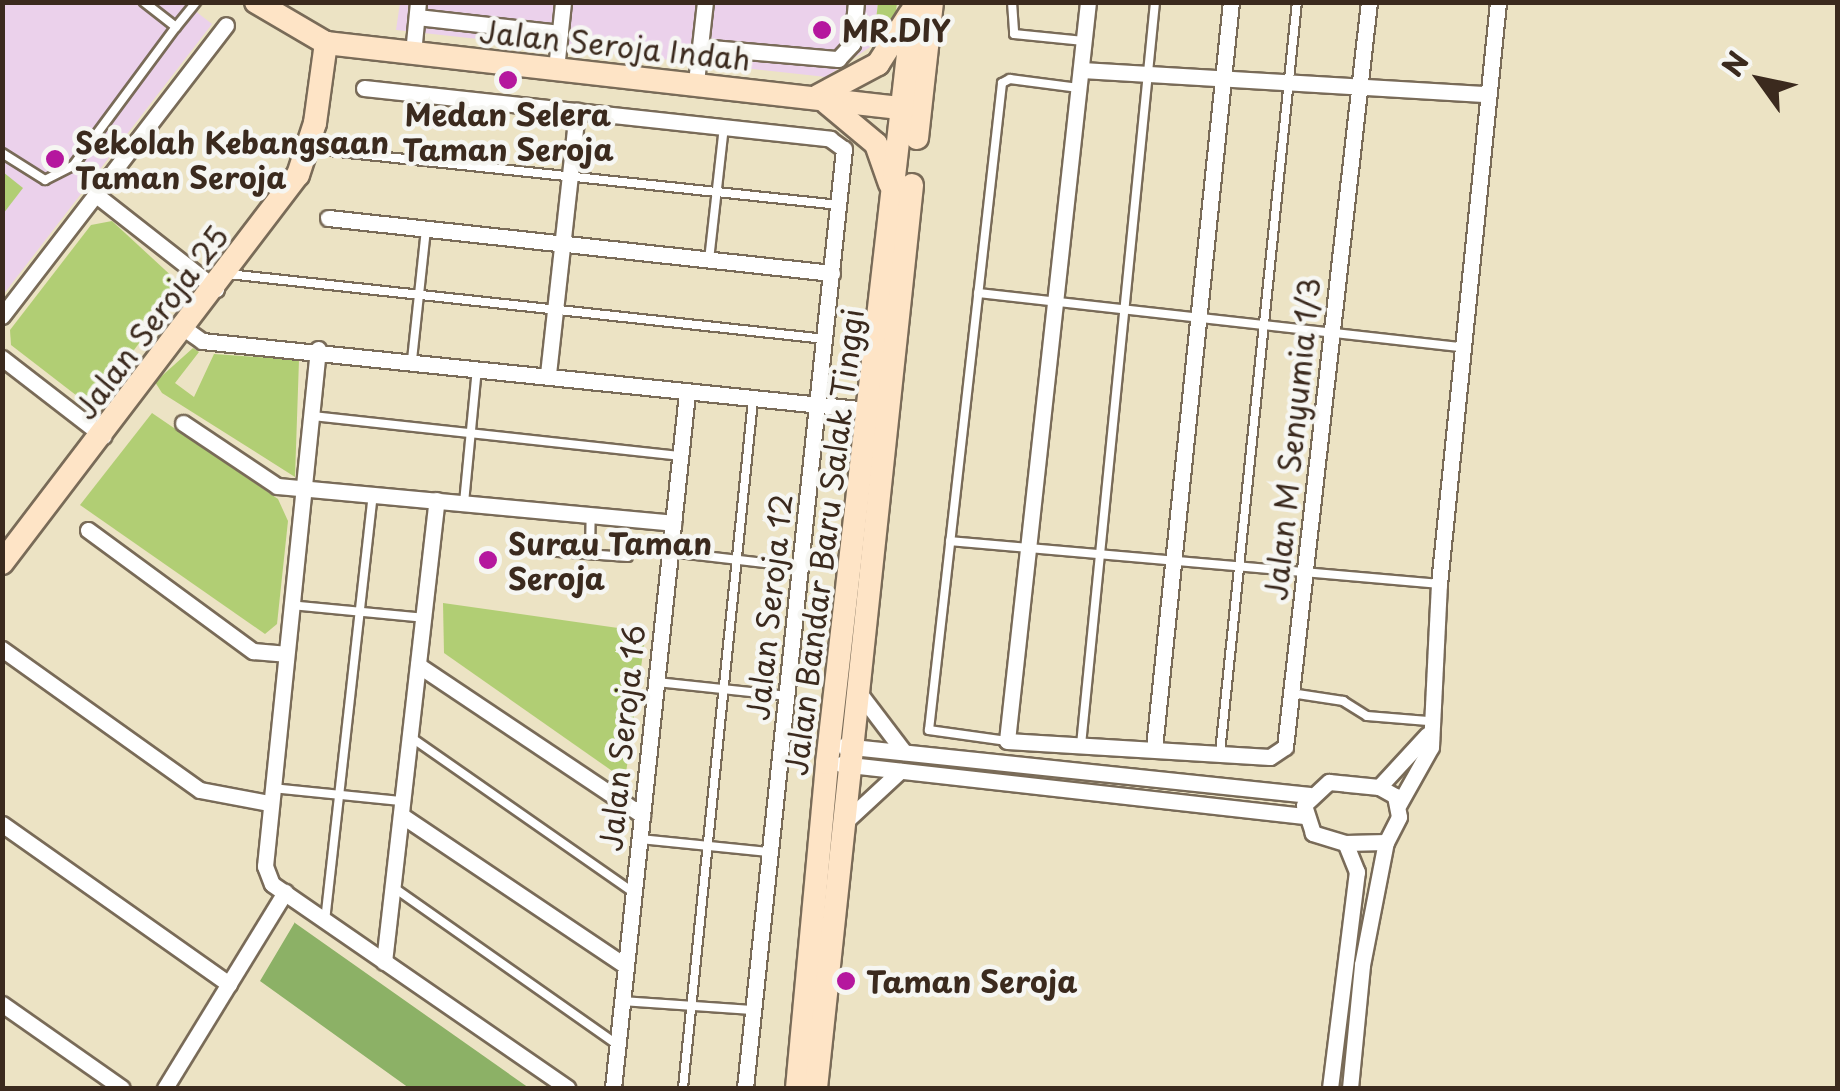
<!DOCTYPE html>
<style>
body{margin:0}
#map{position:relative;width:1840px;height:1091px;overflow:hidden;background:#ece3c4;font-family:"Playpen Sans",sans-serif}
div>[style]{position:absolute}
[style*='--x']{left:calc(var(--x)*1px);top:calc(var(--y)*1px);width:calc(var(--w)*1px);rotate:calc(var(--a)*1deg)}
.built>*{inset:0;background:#ebd1eb}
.green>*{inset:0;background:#b1ce74}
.forest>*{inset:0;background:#8cb166}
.roads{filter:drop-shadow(2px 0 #796b58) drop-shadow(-2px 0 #796b58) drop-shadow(0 2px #796b58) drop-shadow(0 -2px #796b58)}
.lane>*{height:8px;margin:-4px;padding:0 4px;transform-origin:4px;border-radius:4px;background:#fff}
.street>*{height:15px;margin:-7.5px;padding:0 7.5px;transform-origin:7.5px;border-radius:7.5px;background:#fff}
.secondary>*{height:22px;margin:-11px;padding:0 11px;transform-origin:11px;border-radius:11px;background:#fee4c6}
.dots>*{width:28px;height:28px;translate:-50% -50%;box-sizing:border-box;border:5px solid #f6f6f2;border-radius:50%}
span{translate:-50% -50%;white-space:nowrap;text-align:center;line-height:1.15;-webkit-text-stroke:9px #f6f6f2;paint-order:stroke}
.poi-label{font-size:30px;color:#3b2a1e;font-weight:700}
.left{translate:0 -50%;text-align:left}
.street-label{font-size:30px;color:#3b2a1e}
.frame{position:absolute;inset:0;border:5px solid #3b2a1e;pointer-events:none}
.north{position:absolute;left:1710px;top:30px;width:100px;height:100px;-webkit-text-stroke:8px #f6f6f2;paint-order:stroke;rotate:303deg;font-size:28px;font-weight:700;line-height:40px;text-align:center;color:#3b2a1e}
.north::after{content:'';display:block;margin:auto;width:35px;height:45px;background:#3b2a1e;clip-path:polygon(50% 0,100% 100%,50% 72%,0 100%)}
</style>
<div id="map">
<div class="built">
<i style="clip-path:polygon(3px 3px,185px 3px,212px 24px,3px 295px)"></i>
<i style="clip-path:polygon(400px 3px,878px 3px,873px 45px,826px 77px,396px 30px)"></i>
</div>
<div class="green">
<i style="clip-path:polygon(878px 3px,897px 3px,894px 26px,871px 62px)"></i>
<i style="clip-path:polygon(3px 172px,23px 188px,3px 214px,2px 214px)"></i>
<i style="clip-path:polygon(112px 221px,177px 281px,178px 291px,99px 397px,81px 399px,11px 345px,10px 330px,91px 225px)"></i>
<i style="clip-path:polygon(193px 348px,199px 352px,175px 383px,194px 397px,214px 354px,299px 360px,295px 477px,162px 393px,155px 382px)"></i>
<i style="clip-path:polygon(152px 413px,278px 499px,288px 521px,277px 624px,265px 634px,80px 505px)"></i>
<i style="clip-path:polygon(443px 603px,646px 632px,625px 780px,444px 653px)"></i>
</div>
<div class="forest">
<i style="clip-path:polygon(295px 922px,295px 923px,529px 1088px,409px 1088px,260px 981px)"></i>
</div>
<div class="roads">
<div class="lane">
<i style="--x:1012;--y:2;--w:32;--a:86"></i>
<i style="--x:1014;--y:34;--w:70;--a:5.7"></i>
<i style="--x:176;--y:27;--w:32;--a:-51"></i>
<i style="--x:311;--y:149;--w:531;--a:6.05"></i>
<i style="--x:2;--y:153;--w:51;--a:32.1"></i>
<i style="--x:45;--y:180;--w:31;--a:-27"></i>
<i style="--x:73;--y:166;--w:173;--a:-53.5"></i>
<i style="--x:176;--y:27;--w:41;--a:-142"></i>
<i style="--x:709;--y:260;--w:134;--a:-83.6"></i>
<i style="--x:228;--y:274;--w:601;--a:6.21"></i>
<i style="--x:978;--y:293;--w:487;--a:6.4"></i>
<i style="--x:412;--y:360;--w:131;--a:-83.9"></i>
<i style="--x:312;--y:416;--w:370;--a:6.2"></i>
<i style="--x:464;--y:503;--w:136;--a:-84.5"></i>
<i style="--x:950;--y:541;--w:491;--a:5"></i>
<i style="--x:544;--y:551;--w:84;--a:4.1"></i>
<i style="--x:670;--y:552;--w:130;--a:6.6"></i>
<i style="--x:590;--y:554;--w:39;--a:-89"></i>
<i style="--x:290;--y:605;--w:135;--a:5.5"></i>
<i style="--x:656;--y:682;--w:131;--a:6.1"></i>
<i style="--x:1291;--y:693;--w:53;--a:8.7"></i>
<i style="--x:1343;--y:701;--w:28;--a:32"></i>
<i style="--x:1367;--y:716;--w:61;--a:4.7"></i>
<i style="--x:412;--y:738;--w:271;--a:34.9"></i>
<i style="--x:1007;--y:741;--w:79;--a:-172"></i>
<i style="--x:929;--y:730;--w:651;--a:-83.56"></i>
<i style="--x:1002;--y:83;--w:9;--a:-27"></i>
<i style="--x:1010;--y:79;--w:69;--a:7.5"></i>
<i style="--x:1081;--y:745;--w:747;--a:-84.31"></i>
<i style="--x:1220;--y:753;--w:755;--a:-84.15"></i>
<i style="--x:271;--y:788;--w:131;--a:5.7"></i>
<i style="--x:639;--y:839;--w:131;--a:5.7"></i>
<i style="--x:393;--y:887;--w:275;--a:35.1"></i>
<i style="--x:325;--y:921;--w:430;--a:-83.6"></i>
<i style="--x:622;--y:1001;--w:130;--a:4"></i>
<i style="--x:683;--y:1088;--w:692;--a:-84.19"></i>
</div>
<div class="street">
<i style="--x:1088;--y:2;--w:743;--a:96.26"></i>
<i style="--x:1007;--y:741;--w:263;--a:3.5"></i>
<i style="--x:1270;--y:757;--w:18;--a:-34"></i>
<i style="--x:1285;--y:747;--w:750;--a:-83.57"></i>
<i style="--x:417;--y:17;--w:144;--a:6.4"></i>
<i style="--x:700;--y:47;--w:139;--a:5"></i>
<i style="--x:838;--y:59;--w:21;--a:-47"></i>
<i style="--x:852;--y:44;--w:42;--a:-84.6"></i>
<i style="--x:413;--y:53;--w:51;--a:-84.4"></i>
<i style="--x:556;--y:69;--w:67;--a:-84"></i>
<i style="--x:1081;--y:70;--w:408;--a:3.4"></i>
<i style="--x:696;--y:82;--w:81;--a:-83.6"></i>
<i style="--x:364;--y:88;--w:469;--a:6.2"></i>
<i style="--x:830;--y:139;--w:17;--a:36"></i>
<i style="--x:844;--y:149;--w:944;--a:96.02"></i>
<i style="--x:95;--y:194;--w:154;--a:38.1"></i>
<i style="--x:328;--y:218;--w:507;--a:6.23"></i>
<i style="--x:2;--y:316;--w:367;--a:-52.4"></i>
<i style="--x:185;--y:329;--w:21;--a:35"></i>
<i style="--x:202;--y:341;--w:671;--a:5.91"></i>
<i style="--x:318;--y:349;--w:520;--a:95.85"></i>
<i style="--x:265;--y:866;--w:19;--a:69"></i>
<i style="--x:272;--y:884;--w:359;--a:34.6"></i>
<i style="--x:2;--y:358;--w:128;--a:37.7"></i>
<i style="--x:548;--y:374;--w:265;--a:-83.7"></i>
<i style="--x:183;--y:423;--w:113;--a:33.8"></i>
<i style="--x:277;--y:486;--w:398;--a:5.3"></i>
<i style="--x:88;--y:530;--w:205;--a:36.3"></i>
<i style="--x:253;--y:651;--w:32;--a:5"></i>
<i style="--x:2;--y:649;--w:243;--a:35.5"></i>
<i style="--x:200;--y:790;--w:70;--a:10.7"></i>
<i style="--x:418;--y:665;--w:270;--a:33.8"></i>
<i style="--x:860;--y:694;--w:73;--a:52.8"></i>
<i style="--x:843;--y:746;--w:469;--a:6"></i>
<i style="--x:1154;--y:748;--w:750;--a:-84.11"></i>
<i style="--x:841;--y:764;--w:466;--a:6.4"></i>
<i style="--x:1329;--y:782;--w:50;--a:5.7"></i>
<i style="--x:1379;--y:787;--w:18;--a:29"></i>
<i style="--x:1395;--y:796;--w:21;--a:79"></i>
<i style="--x:1399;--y:817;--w:28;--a:117"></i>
<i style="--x:1386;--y:842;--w:41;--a:178.6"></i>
<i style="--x:1345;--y:843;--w:34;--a:-163"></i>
<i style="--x:1313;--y:833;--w:29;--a:-108"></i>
<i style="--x:1304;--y:805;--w:34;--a:-43"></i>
<i style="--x:1379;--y:787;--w:71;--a:-47.3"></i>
<i style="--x:1399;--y:804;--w:65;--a:-60.7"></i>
<i style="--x:1431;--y:747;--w:163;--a:-87.2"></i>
<i style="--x:1439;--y:584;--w:585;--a:-84.21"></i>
<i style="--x:401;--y:815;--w:271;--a:33.9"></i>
<i style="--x:846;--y:821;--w:74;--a:-42.8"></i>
<i style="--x:2;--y:824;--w:278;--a:35.2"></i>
<i style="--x:384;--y:962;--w:465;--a:-83.5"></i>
<i style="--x:2;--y:1004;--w:146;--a:35"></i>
<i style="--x:165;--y:1088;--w:230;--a:-58.5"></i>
<i style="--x:613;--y:1088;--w:699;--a:-83.92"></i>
<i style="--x:1330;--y:1088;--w:218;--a:-82.9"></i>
<i style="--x:1357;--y:872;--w:31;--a:-112"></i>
<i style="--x:1350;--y:1088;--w:124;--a:-84.4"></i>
<i style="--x:1362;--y:965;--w:125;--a:-79"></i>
</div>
<div class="secondary">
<i style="--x:256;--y:2;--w:81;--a:30.4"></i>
<i style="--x:326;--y:43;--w:595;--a:6.47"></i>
<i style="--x:818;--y:96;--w:68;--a:-28.1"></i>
<i style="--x:878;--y:64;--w:59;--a:-57.4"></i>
<i style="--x:827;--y:103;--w:64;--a:39.9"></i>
<i style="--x:876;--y:144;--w:42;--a:70.7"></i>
<i style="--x:917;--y:138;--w:137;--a:-83.7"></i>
<i style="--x:2;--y:563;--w:488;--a:-52.7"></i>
<i style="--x:298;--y:175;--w:55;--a:-71.9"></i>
<i style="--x:315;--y:123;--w:81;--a:-82.2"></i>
<i style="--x:797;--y:1088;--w:326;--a:-84.7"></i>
<i style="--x:827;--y:763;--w:766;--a:-83.48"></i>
<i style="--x:816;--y:1088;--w:908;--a:-83.93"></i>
</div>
</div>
<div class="dots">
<i style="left:822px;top:30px;background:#b5179e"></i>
<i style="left:508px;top:80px;background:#b5179e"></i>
<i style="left:55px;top:159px;background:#b5179e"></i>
<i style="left:488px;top:560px;background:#b5179e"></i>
<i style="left:846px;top:981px;background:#b5179e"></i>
</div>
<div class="poi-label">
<span class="left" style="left:842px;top:30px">MR.DIY</span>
<span style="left:508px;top:131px">Medan Selera<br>Taman Seroja</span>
<span class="left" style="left:75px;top:159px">Sekolah Kebangsaan<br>Taman Seroja</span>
<span class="left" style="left:508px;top:560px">Surau Taman<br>Seroja</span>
<span class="left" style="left:866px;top:981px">Taman Seroja</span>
</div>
<div class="street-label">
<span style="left:615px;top:45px;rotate:6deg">Jalan Seroja Indah</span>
<span style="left:151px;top:322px;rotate:-53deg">Jalan Seroja 25</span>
<span style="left:1292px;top:439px;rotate:-84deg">Jalan M Senyumia 1/3</span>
<span style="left:824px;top:542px;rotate:-83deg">Jalan Bandar Baru Salak Tinggi</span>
<span style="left:769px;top:607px;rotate:-84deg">Jalan Seroja 12</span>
<span style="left:622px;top:738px;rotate:-84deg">Jalan Seroja 16</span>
</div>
<div class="frame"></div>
<div class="north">N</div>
</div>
